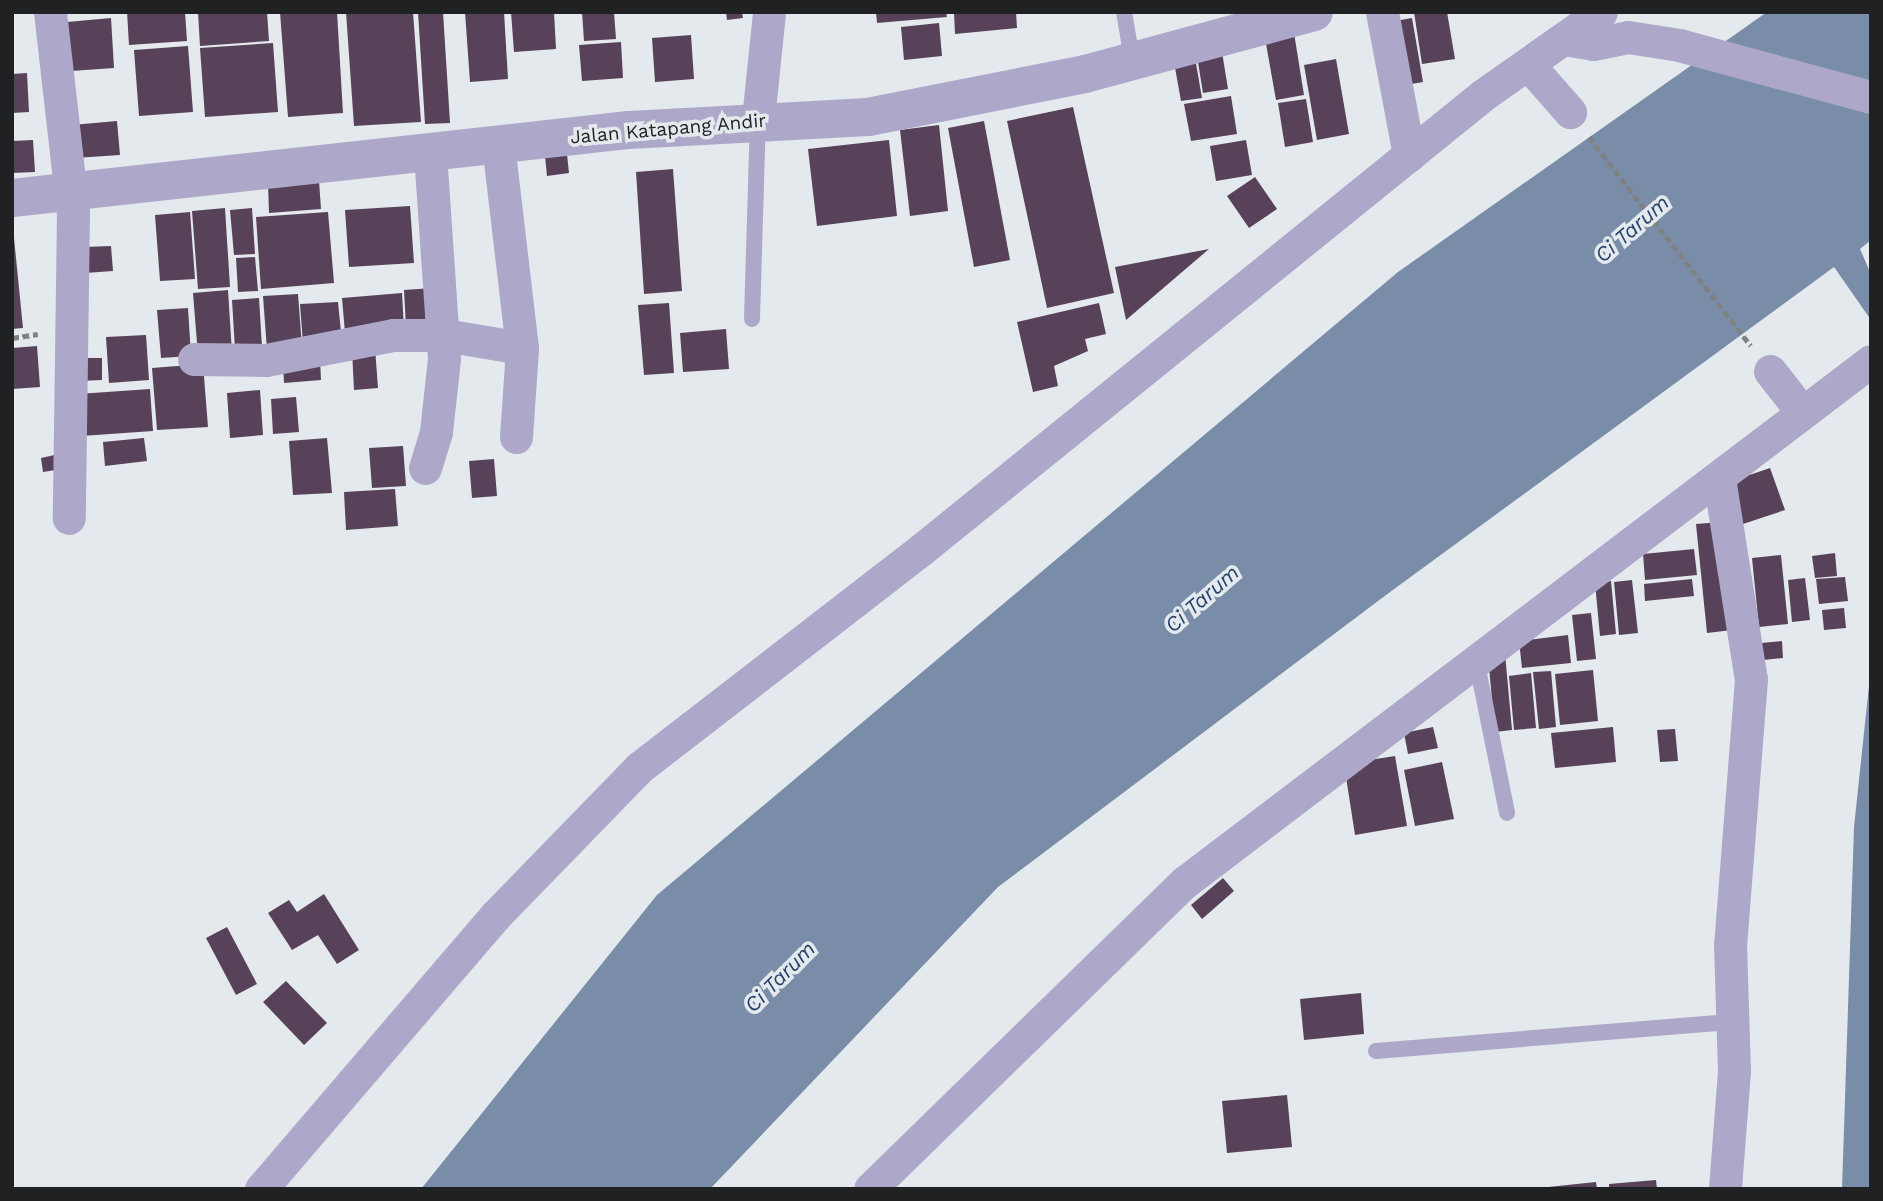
<!DOCTYPE html>
<style>
body{margin:0}
#map{position:relative;width:1883px;height:1201px;overflow:hidden;background:#e4e9ed;font-family:"Work Sans",sans-serif}
div>[style]{position:absolute}
[style*='--x']{left:calc(var(--x)*1px);top:calc(var(--y)*1px);width:calc(var(--w)*1px);rotate:calc(var(--a)*1deg)}
.water>*{inset:0;background:#798da9}
.building>*{inset:0;background:#57425a}
.path>*{height:4.5px;margin-top:-2.25px;transform-origin:0;background:repeating-linear-gradient(90deg,#7f8285 0 7px,transparent 0 10.5px)}
.service>*{height:16px;margin:-8px;padding:0 8px;transform-origin:8px;border-radius:8px;background:#ada8c9}
.minor>*{height:33px;margin:-16.5px;padding:0 16.5px;transform-origin:16.5px;border-radius:16.5px;background:#ada8c9}
.tertiary>*{height:38px;margin:-19px;padding:0 19px;transform-origin:19px;border-radius:19px;background:#ada8c9}
span{translate:-50% -50%;white-space:nowrap;text-align:center;line-height:1.15;-webkit-text-stroke:7px #e4e9ed;paint-order:stroke}
.street-label{font-size:19px;color:#1f2122}
.water-label{font-size:21px;color:#25416a;font-style:italic}
.frame{position:absolute;inset:0;border:14px solid #1f2122;pointer-events:none}
</style>
<div id="map">
<div class="water">
<i style="clip-path:polygon(1767px 12px,1871px 12px,1871px 240px,1860px 249px,1871px 274px,1871px 320px,1834px 267px,1386px 595px,998px 887px,710px 1189px,421px 1189px,657px 895px,1398px 272px)"></i>
<i style="clip-path:polygon(1871px 667px,1871px 1189px,1842px 1189px,1854px 827px)"></i>
</div>
<div class="building">
<i style="clip-path:polygon(127px 12px,185px 12px,187px 41px,129px 45px)"></i>
<i style="clip-path:polygon(198px 12px,267px 12px,269px 41px,200px 46px)"></i>
<i style="clip-path:polygon(280px 12px,337px 12px,343px 113px,288px 117px)"></i>
<i style="clip-path:polygon(346px 12px,413px 12px,421px 122px,354px 126px)"></i>
<i style="clip-path:polygon(418px 12px,443px 12px,450px 123px,425px 124px)"></i>
<i style="clip-path:polygon(465px 12px,504px 12px,508px 79px,470px 82px)"></i>
<i style="clip-path:polygon(511px 12px,554px 12px,556px 49px,514px 52px)"></i>
<i style="clip-path:polygon(582px 12px,614px 12px,616px 39px,584px 41px)"></i>
<i style="clip-path:polygon(726px 12px,742px 12px,743px 18px,727px 20px)"></i>
<i style="clip-path:polygon(876px 12px,946px 12px,947px 17px,877px 23px)"></i>
<i style="clip-path:polygon(954px 12px,1016px 12px,1017px 28px,955px 34px)"></i>
<i style="clip-path:polygon(1414px 12px,1447px 12px,1455px 59px,1422px 64px)"></i>
<i style="clip-path:polygon(111px 18px,114px 68px,71px 71px,67px 22px)"></i>
<i style="clip-path:polygon(1412px 18px,1423px 82px,1400px 86px,1389px 22px)"></i>
<i style="clip-path:polygon(939px 23px,942px 56px,904px 60px,901px 27px)"></i>
<i style="clip-path:polygon(1294px 33px,1304px 95px,1276px 100px,1265px 38px)"></i>
<i style="clip-path:polygon(691px 35px,694px 79px,655px 82px,652px 38px)"></i>
<i style="clip-path:polygon(621px 42px,623px 78px,582px 81px,579px 45px)"></i>
<i style="clip-path:polygon(273px 43px,278px 112px,205px 117px,200px 48px)"></i>
<i style="clip-path:polygon(188px 46px,193px 112px,139px 116px,134px 50px)"></i>
<i style="clip-path:polygon(1222px 52px,1228px 89px,1203px 93px,1197px 56px)"></i>
<i style="clip-path:polygon(1195px 58px,1202px 98px,1181px 101px,1174px 62px)"></i>
<i style="clip-path:polygon(1336px 59px,1349px 134px,1317px 140px,1304px 65px)"></i>
<i style="clip-path:polygon(27px 73px,29px 112px,12px 113px,12px 74px)"></i>
<i style="clip-path:polygon(1231px 96px,1237px 134px,1191px 141px,1184px 104px)"></i>
<i style="clip-path:polygon(1306px 99px,1313px 142px,1285px 147px,1278px 103px)"></i>
<i style="clip-path:polygon(1073px 107px,1114px 293px,1047px 308px,1007px 121px)"></i>
<i style="clip-path:polygon(117px 121px,120px 155px,75px 158px,72px 125px)"></i>
<i style="clip-path:polygon(984px 121px,1010px 260px,974px 267px,948px 128px)"></i>
<i style="clip-path:polygon(939px 125px,948px 211px,910px 216px,900px 130px)"></i>
<i style="clip-path:polygon(33px 140px,35px 172px,12px 173px,12px 141px)"></i>
<i style="clip-path:polygon(889px 140px,897px 216px,817px 226px,808px 149px)"></i>
<i style="clip-path:polygon(1246px 140px,1252px 175px,1216px 181px,1210px 146px)"></i>
<i style="clip-path:polygon(567px 154px,569px 173px,547px 176px,545px 156px)"></i>
<i style="clip-path:polygon(673px 169px,682px 291px,644px 294px,636px 172px)"></i>
<i style="clip-path:polygon(1255px 177px,1277px 209px,1249px 228px,1227px 196px)"></i>
<i style="clip-path:polygon(319px 181px,321px 209px,269px 213px,268px 184px)"></i>
<i style="clip-path:polygon(410px 206px,414px 263px,349px 267px,345px 210px)"></i>
<i style="clip-path:polygon(225px 208px,230px 287px,198px 289px,192px 211px)"></i>
<i style="clip-path:polygon(252px 208px,255px 254px,234px 255px,230px 210px)"></i>
<i style="clip-path:polygon(190px 212px,195px 279px,160px 281px,155px 215px)"></i>
<i style="clip-path:polygon(328px 212px,334px 283px,261px 289px,256px 217px)"></i>
<i style="clip-path:polygon(12px 218px,23px 328px,12px 329px)"></i>
<i style="clip-path:polygon(111px 246px,113px 271px,85px 273px,84px 247px)"></i>
<i style="clip-path:polygon(1209px 249px,1126px 320px,1115px 267px)"></i>
<i style="clip-path:polygon(255px 257px,258px 291px,238px 292px,236px 258px)"></i>
<i style="clip-path:polygon(432px 288px,435px 325px,406px 327px,404px 290px)"></i>
<i style="clip-path:polygon(228px 290px,232px 353px,198px 355px,193px 293px)"></i>
<i style="clip-path:polygon(402px 293px,404px 329px,345px 333px,342px 298px)"></i>
<i style="clip-path:polygon(298px 294px,302px 347px,267px 350px,263px 296px)"></i>
<i style="clip-path:polygon(259px 298px,262px 347px,235px 349px,232px 300px)"></i>
<i style="clip-path:polygon(338px 302px,342px 342px,303px 344px,300px 304px)"></i>
<i style="clip-path:polygon(669px 303px,674px 373px,644px 375px,638px 305px)"></i>
<i style="clip-path:polygon(1099px 303px,1106px 334px,1085px 339px,1088px 351px,1054px 366px,1058px 386px,1033px 392px,1017px 322px)"></i>
<i style="clip-path:polygon(188px 308px,191px 356px,161px 358px,157px 310px)"></i>
<i style="clip-path:polygon(726px 329px,729px 369px,683px 372px,680px 333px)"></i>
<i style="clip-path:polygon(146px 335px,149px 380px,109px 383px,106px 337px)"></i>
<i style="clip-path:polygon(37px 346px,40px 387px,12px 389px,12px 348px)"></i>
<i style="clip-path:polygon(375px 348px,378px 388px,354px 390px,352px 350px)"></i>
<i style="clip-path:polygon(78px 358px,102px 358px,102px 380px,79px 381px)"></i>
<i style="clip-path:polygon(320px 359px,321px 380px,284px 383px,283px 361px)"></i>
<i style="clip-path:polygon(203px 364px,208px 427px,157px 430px,152px 368px)"></i>
<i style="clip-path:polygon(150px 389px,153px 431px,81px 436px,78px 394px)"></i>
<i style="clip-path:polygon(260px 390px,263px 435px,230px 438px,227px 393px)"></i>
<i style="clip-path:polygon(296px 397px,299px 432px,273px 434px,271px 399px)"></i>
<i style="clip-path:polygon(144px 438px,147px 461px,105px 466px,103px 442px)"></i>
<i style="clip-path:polygon(327px 438px,332px 493px,293px 495px,289px 441px)"></i>
<i style="clip-path:polygon(403px 446px,406px 486px,372px 488px,369px 448px)"></i>
<i style="clip-path:polygon(59px 454px,62px 469px,43px 472px,41px 458px)"></i>
<i style="clip-path:polygon(494px 459px,497px 496px,472px 498px,469px 461px)"></i>
<i style="clip-path:polygon(1770px 468px,1785px 510px,1743px 524px,1729px 482px)"></i>
<i style="clip-path:polygon(395px 489px,398px 526px,346px 530px,344px 492px)"></i>
<i style="clip-path:polygon(1721px 522px,1732px 630px,1707px 633px,1696px 524px)"></i>
<i style="clip-path:polygon(1694px 549px,1697px 575px,1645px 580px,1643px 554px)"></i>
<i style="clip-path:polygon(1835px 553px,1837px 576px,1815px 578px,1812px 556px)"></i>
<i style="clip-path:polygon(1781px 555px,1788px 624px,1759px 627px,1752px 558px)"></i>
<i style="clip-path:polygon(1845px 577px,1848px 601px,1819px 604px,1816px 579px)"></i>
<i style="clip-path:polygon(1805px 578px,1810px 620px,1792px 622px,1788px 580px)"></i>
<i style="clip-path:polygon(1692px 579px,1694px 596px,1645px 601px,1644px 584px)"></i>
<i style="clip-path:polygon(1632px 580px,1638px 633px,1619px 635px,1614px 582px)"></i>
<i style="clip-path:polygon(1611px 581px,1616px 634px,1600px 636px,1595px 583px)"></i>
<i style="clip-path:polygon(1844px 608px,1846px 628px,1824px 630px,1822px 610px)"></i>
<i style="clip-path:polygon(1591px 613px,1596px 659px,1577px 661px,1572px 615px)"></i>
<i style="clip-path:polygon(1568px 635px,1571px 663px,1522px 668px,1519px 641px)"></i>
<i style="clip-path:polygon(1782px 641px,1783px 658px,1763px 660px,1761px 643px)"></i>
<i style="clip-path:polygon(1505px 654px,1512px 730px,1495px 732px,1488px 656px)"></i>
<i style="clip-path:polygon(1593px 670px,1598px 721px,1560px 725px,1555px 674px)"></i>
<i style="clip-path:polygon(1551px 671px,1556px 727px,1539px 729px,1533px 672px)"></i>
<i style="clip-path:polygon(1531px 673px,1536px 728px,1514px 730px,1509px 676px)"></i>
<i style="clip-path:polygon(1433px 727px,1438px 748px,1408px 754px,1404px 733px)"></i>
<i style="clip-path:polygon(1613px 727px,1616px 762px,1555px 768px,1551px 733px)"></i>
<i style="clip-path:polygon(1675px 729px,1678px 761px,1660px 762px,1657px 730px)"></i>
<i style="clip-path:polygon(1395px 756px,1407px 826px,1355px 835px,1344px 764px)"></i>
<i style="clip-path:polygon(1442px 762px,1454px 819px,1415px 826px,1404px 770px)"></i>
<i style="clip-path:polygon(1223px 878px,1234px 891px,1202px 919px,1191px 905px)"></i>
<i style="clip-path:polygon(324px 894px,359px 950px,337px 964px,318px 935px,292px 950px,268px 913px,289px 900px,297px 912px)"></i>
<i style="clip-path:polygon(227px 927px,257px 984px,236px 995px,206px 938px)"></i>
<i style="clip-path:polygon(286px 981px,327px 1023px,304px 1045px,263px 1002px)"></i>
<i style="clip-path:polygon(1361px 993px,1364px 1034px,1304px 1040px,1300px 999px)"></i>
<i style="clip-path:polygon(1287px 1095px,1292px 1147px,1227px 1153px,1222px 1101px)"></i>
<i style="clip-path:polygon(1656px 1180px,1657px 1189px,1609px 1189px,1609px 1184px)"></i>
<i style="clip-path:polygon(1596px 1182px,1597px 1189px,1548px 1189px,1548px 1187px)"></i>
</div>
<div class="path">
<i style="--x:1589;--y:137;--w:264;--a:52.2"></i>
<i style="--x:12;--y:338;--w:26;--a:-9"></i>
</div>
<div class="service">
<i style="--x:1124;--y:12;--w:48;--a:80.3"></i>
<i style="--x:752;--y:319;--w:197;--a:-88.3"></i>
<i style="--x:1476;--y:659;--w:157;--a:78.6"></i>
<i style="--x:1376;--y:1051;--w:355;--a:-4.7"></i>
</div>
<div class="minor">
<i style="--x:50;--y:12;--w:202;--a:83.5"></i>
<i style="--x:73;--y:213;--w:305;--a:90.8"></i>
<i style="--x:1382;--y:12;--w:146;--a:79.3"></i>
<i style="--x:1563;--y:39;--w:30;--a:9"></i>
<i style="--x:1593;--y:44;--w:36;--a:-11"></i>
<i style="--x:1628;--y:37;--w:52;--a:8.9"></i>
<i style="--x:1679;--y:45;--w:199;--a:15.2"></i>
<i style="--x:1528;--y:64;--w:64;--a:48.8"></i>
<i style="--x:758;--y:119;--w:108;--a:-84.1"></i>
<i style="--x:194;--y:359;--w:72;--a:0.8"></i>
<i style="--x:266;--y:360;--w:129;--a:-11.1"></i>
<i style="--x:393;--y:335;--w:51;--a:0"></i>
<i style="--x:444;--y:335;--w:79;--a:9.5"></i>
<i style="--x:522;--y:348;--w:204;--a:-96.7"></i>
<i style="--x:1770;--y:371;--w:52;--a:52"></i>
<i style="--x:516;--y:437;--w:89;--a:-86.1"></i>
<i style="--x:425;--y:468;--w:38;--a:-73"></i>
<i style="--x:436;--y:432;--w:74;--a:-83.8"></i>
<i style="--x:444;--y:358;--w:203;--a:-93.9"></i>
<i style="--x:1719;--y:478;--w:204;--a:81"></i>
<i style="--x:1751;--y:679;--w:266;--a:94.5"></i>
<i style="--x:1730;--y:944;--w:127;--a:88.2"></i>
<i style="--x:1734;--y:1071;--w:118;--a:94.4"></i>
<i style="--x:261;--y:1189;--w:361;--a:-49.4"></i>
<i style="--x:496;--y:915;--w:206;--a:-45.8"></i>
<i style="--x:640;--y:767;--w:356;--a:-37.7"></i>
<i style="--x:922;--y:549;--w:722;--a:-38.98"></i>
<i style="--x:1483;--y:95;--w:144;--a:-35.1"></i>
<i style="--x:870;--y:1189;--w:440;--a:-44.3"></i>
<i style="--x:1185;--y:882;--w:861;--a:-37.22"></i>
</div>
<div class="tertiary">
<i style="--x:12;--y:198;--w:621;--a:-6.29"></i>
<i style="--x:629;--y:130;--w:239;--a:-3.1"></i>
<i style="--x:868;--y:117;--w:221;--a:-11.2"></i>
<i style="--x:1085;--y:74;--w:237;--a:-15.1"></i>
</div>
<div class="street-label">
<span style="left:668px;top:129px;rotate:-5deg">Jalan Katapang Andir</span>
</div>
<div class="water-label">
<span style="left:1632px;top:229px;rotate:-41deg">Ci Tarum</span>
<span style="left:1202px;top:599px;rotate:-41deg">Ci Tarum</span>
<span style="left:780px;top:977px;rotate:-45deg">Ci Tarum</span>
</div>
<div class="frame"></div>
</div>
